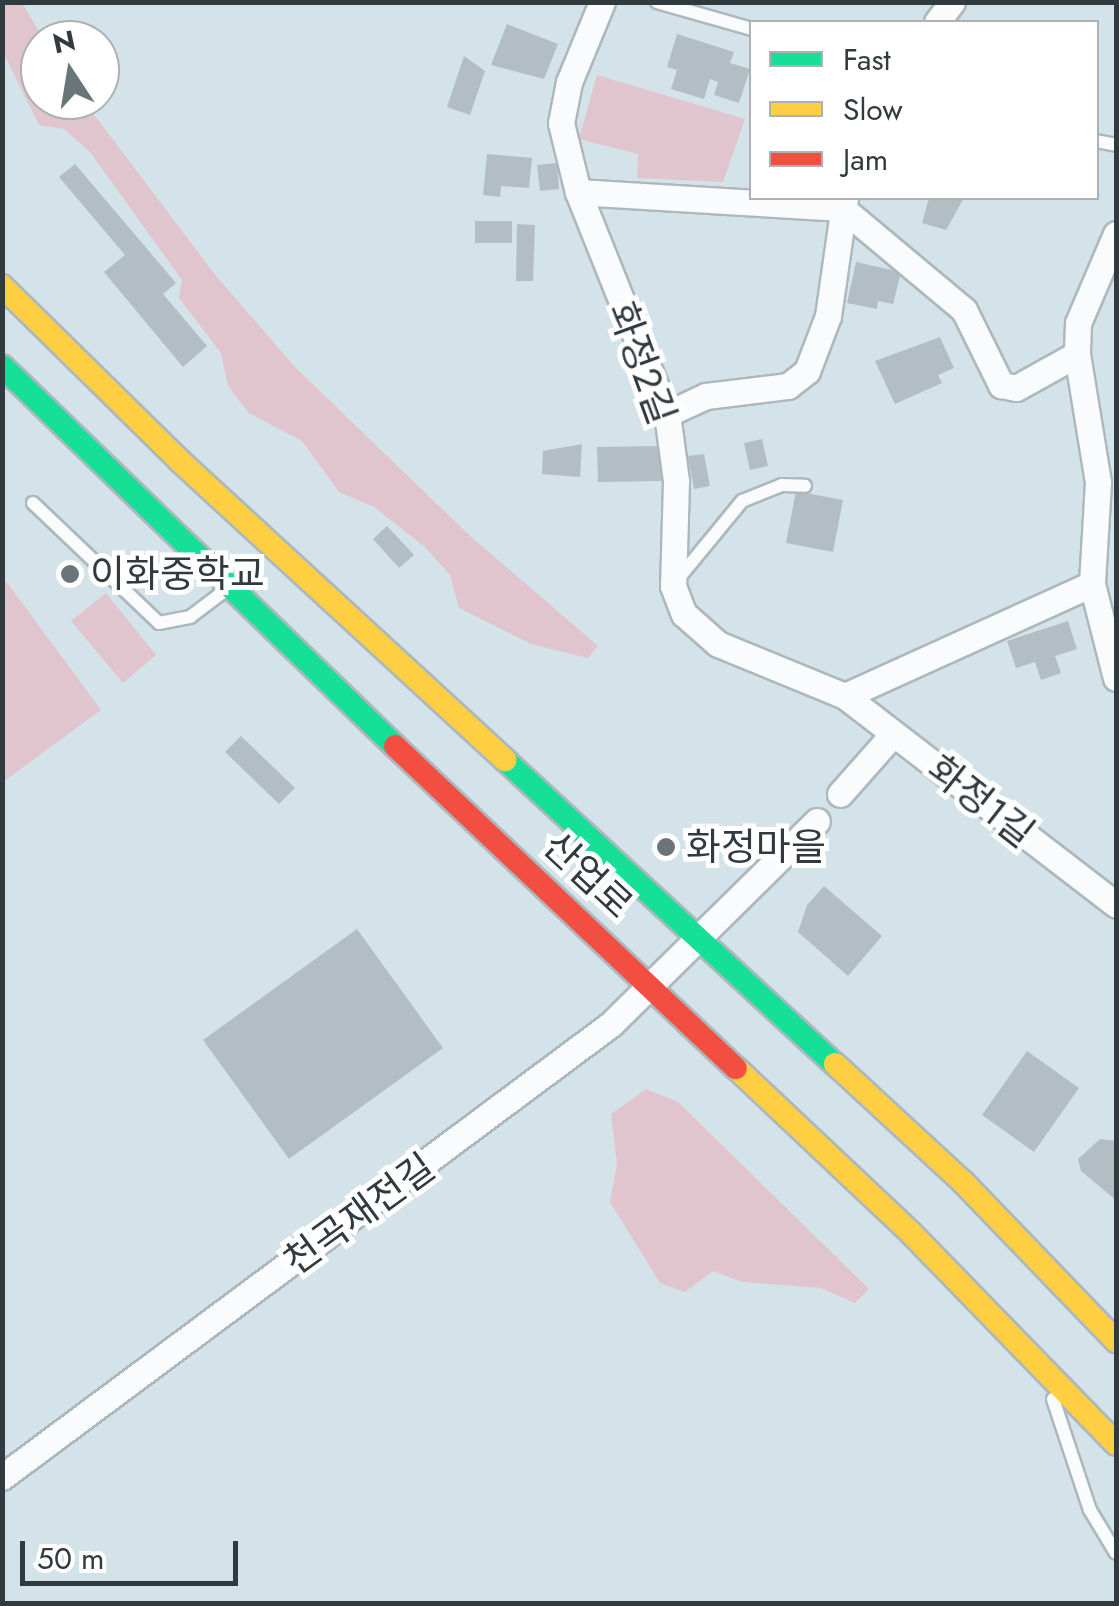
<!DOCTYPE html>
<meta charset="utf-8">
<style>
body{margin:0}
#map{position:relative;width:1119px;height:1606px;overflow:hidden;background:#d4e2e9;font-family:Jost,"Noto Sans KR",sans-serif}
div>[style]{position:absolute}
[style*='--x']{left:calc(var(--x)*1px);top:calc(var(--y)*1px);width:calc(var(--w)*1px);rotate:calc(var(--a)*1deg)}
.green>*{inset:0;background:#e1c5ce}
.building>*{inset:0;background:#b3bec4}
.roads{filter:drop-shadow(2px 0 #acb8bd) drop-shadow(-2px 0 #acb8bd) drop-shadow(0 2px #acb8bd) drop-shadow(0 -2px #acb8bd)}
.lane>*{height:12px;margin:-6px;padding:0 6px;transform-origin:6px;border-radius:6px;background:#f9fbfc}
.street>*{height:25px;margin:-12.5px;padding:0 12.5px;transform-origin:12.5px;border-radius:12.5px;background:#f9fbfc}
.fast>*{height:22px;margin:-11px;padding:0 11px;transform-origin:11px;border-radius:11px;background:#16e098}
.slow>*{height:22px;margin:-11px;padding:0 11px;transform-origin:11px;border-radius:11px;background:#ffcf43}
.jam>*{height:22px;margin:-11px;padding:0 11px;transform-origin:11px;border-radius:11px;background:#f24e42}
.dots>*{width:28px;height:28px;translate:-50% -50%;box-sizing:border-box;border:5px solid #fff;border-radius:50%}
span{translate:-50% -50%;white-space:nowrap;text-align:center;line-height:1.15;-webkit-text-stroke:10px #fff;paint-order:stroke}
.street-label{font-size:38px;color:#313b3f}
.poi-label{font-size:38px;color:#313b3f}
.left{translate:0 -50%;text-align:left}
.frame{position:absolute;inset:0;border:5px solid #313b3f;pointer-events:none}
.legend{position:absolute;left:749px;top:20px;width:350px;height:180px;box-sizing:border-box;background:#fff;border:2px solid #adb1b2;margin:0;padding:12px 18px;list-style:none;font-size:30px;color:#313b3f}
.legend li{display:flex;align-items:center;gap:20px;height:50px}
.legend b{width:50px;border:2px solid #adb1b2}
.north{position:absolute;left:20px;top:20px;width:100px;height:100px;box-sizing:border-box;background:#fff;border:2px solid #adb1b2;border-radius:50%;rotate:348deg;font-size:28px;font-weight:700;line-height:40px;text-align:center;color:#313b3f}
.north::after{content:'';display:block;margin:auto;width:35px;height:45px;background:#6a757a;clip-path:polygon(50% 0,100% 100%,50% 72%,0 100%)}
.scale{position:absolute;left:20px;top:1541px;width:218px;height:45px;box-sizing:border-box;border:5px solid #313b3f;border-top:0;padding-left:12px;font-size:30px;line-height:35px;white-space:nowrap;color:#313b3f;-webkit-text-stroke:8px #fff;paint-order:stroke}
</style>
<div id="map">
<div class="green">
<i style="clip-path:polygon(2px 3px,22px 3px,44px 40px,40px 100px,83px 100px,216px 276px,295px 367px,469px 535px,598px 646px,588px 658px,531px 644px,459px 608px,450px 575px,425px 547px,374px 507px,339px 492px,302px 441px,249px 413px,228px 386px,221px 353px,179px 298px,182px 280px,90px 152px,64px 129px,39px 125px,3px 52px)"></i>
<i style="clip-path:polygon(597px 75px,745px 119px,723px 182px,637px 178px,638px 154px,579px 139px)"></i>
<i style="clip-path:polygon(3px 577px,101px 710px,3px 782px,2px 782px)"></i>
<i style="clip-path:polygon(106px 593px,156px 655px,123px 683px,71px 621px)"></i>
<i style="clip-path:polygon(646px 1089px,678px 1102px,869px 1289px,855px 1303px,821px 1288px,742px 1282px,713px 1271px,685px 1292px,660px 1283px,610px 1202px,617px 1164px,611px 1114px)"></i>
</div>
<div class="building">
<i style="clip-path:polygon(507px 24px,558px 44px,544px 79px,491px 65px)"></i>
<i style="clip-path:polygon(677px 34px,734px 52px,730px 63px,750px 69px,739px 103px,714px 95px,718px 82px,710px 79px,704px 99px,671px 89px,677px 70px,667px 67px)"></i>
<i style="clip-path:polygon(464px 56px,485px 71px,470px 115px,447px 107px)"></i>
<i style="clip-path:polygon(487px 154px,532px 158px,529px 188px,501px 186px,500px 197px,483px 195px)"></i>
<i style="clip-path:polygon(557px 163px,559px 189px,540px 191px,537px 165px)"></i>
<i style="clip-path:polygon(75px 164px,176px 283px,163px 294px,207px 346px,183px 367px,104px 272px,125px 255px,59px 177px)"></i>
<i style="clip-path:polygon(929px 198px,964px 198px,946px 230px,922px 223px)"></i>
<i style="clip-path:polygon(475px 221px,512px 221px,512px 243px,475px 243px)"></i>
<i style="clip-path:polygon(517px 224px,535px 225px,533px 281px,516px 281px)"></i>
<i style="clip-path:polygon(856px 262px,901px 272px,893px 304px,878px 301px,877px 309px,847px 303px)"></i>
<i style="clip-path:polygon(940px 337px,954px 368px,938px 375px,942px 383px,895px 404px,875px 361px)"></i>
<i style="clip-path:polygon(762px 439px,768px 466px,750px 470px,744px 443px)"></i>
<i style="clip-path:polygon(582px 444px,580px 477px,542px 474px,543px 451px)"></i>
<i style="clip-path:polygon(662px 446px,663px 481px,598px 482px,597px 447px)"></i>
<i style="clip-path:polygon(704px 454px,710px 486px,694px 489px,688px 456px)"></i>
<i style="clip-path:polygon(796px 491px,843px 500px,833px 552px,786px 543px)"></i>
<i style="clip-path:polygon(387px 526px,414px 555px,399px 568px,373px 539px)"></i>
<i style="clip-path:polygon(1068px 621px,1077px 649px,1055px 656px,1061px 673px,1041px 680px,1035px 662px,1016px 668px,1007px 641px)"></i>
<i style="clip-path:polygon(241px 736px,295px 788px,279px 804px,225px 752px)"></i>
<i style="clip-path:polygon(824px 886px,882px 936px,848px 976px,798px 932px,807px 905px)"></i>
<i style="clip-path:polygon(357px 929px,443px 1048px,289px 1159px,203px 1040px)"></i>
<i style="clip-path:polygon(1027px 1051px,1079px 1088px,1034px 1152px,982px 1115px)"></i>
<i style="clip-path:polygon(1100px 1139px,1116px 1141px,1116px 1200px,1081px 1171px,1078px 1159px)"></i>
</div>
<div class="roads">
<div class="lane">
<i style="--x:657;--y:2;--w:99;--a:15.9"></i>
<i style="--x:1096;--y:141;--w:20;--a:11"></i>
<i style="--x:33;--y:503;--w:174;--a:43.6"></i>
<i style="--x:159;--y:623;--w:32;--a:-11"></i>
<i style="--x:190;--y:617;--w:41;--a:-37.1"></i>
<i style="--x:678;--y:579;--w:101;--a:-50.6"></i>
<i style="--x:742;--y:501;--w:43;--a:-21.8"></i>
<i style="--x:782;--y:485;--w:23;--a:2"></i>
<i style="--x:1053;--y:1399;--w:117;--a:71.6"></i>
<i style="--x:1090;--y:1510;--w:50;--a:58.8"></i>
</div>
<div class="street">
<i style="--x:602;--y:2;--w:87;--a:112.4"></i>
<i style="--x:569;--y:82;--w:42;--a:101"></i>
<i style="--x:561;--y:123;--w:71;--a:76.2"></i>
<i style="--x:578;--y:192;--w:239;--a:68.2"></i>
<i style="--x:667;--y:414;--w:68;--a:82.3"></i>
<i style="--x:676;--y:481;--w:105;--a:91.6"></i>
<i style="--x:673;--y:586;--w:30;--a:69"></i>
<i style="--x:684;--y:614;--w:45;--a:41.4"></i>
<i style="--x:718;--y:644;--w:137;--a:22.3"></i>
<i style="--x:845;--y:696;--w:342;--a:37.6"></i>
<i style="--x:937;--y:22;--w:25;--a:-53"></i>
<i style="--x:578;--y:192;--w:264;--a:3.5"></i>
<i style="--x:842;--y:208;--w:159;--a:39.9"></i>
<i style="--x:964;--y:310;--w:84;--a:63.7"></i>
<i style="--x:1001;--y:385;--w:15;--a:11"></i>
<i style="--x:1016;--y:388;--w:70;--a:-29.1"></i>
<i style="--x:1116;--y:234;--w:97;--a:113.1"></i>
<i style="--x:1078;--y:323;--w:31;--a:92"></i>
<i style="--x:1077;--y:354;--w:130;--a:80.7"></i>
<i style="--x:1098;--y:482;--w:102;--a:93.4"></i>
<i style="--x:1092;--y:584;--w:97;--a:75.7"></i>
<i style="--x:667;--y:414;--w:43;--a:-24.8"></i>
<i style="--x:706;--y:396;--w:83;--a:-7"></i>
<i style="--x:788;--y:386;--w:24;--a:-38"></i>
<i style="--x:807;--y:371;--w:59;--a:-69.1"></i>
<i style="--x:828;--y:316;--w:119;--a:-81.8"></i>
<i style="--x:845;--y:696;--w:271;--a:-24.4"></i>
<i style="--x:840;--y:794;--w:80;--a:-48.5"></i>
<i style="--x:2;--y:1477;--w:759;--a:-36.64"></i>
<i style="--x:611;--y:1024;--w:289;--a:-44.6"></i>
</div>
<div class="fast">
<i style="--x:2;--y:366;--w:547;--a:44.04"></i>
<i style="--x:505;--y:760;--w:449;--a:42.7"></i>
</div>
<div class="slow">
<i style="--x:2;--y:286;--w:250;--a:44.5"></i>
<i style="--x:180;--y:461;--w:442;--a:42.6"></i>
<i style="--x:835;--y:1064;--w:174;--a:42.7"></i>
<i style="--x:963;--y:1182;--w:221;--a:46.1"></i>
<i style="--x:736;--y:1068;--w:241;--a:43.3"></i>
<i style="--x:911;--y:1233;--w:294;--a:45.8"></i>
</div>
<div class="jam">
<i style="--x:395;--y:746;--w:469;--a:43.4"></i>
</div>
</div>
<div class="dots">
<i style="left:70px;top:574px;background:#6a757a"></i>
<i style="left:666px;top:847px;background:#6a757a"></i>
</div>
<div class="street-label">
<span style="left:642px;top:363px;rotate:70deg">화정2길</span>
<span style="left:981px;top:801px;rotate:38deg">화정1길</span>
<span style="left:588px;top:875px;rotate:43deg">산업로</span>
<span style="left:359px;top:1214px;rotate:-36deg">천곡재전길</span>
</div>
<div class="poi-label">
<span class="left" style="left:90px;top:574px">이화중학교</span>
<span class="left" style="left:686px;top:847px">화정마을</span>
</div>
<div class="frame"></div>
<ul class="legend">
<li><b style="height:12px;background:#16e098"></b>Fast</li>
<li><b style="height:12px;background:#ffcf43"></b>Slow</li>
<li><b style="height:12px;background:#f24e42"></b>Jam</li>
</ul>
<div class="north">N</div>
<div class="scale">50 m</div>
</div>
